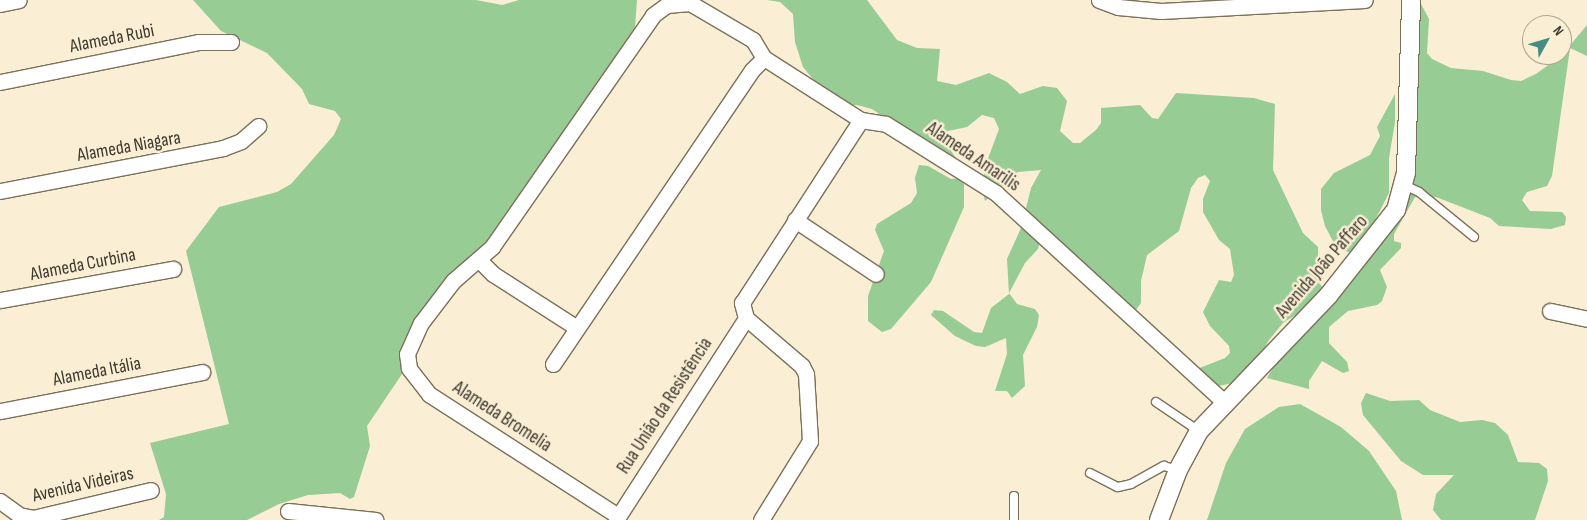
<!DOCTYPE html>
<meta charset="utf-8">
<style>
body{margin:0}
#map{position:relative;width:1587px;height:520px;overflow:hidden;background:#faeed4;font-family:"Sofia Sans Condensed",sans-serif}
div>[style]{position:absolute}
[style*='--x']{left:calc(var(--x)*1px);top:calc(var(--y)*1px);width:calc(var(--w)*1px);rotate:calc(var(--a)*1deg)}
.green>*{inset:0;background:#97cc94}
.roads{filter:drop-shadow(1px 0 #7b715a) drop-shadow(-1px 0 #7b715a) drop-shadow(0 1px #7b715a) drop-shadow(0 -1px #7b715a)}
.service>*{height:8px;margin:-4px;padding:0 4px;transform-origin:4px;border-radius:4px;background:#fff}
.minor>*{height:15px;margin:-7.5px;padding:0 7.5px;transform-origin:7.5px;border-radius:7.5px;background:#fff}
.tertiary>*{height:18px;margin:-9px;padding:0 9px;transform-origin:9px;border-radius:9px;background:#fff}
span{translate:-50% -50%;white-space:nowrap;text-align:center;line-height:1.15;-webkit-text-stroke:5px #faeed4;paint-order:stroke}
.street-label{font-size:19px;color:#3e392f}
.north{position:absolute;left:1522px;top:15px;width:50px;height:50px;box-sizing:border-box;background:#faeed4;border:1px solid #afa692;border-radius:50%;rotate:51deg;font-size:14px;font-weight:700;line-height:20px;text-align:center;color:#3e392f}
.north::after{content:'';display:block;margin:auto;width:18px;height:22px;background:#468c83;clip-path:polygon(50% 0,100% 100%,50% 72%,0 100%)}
</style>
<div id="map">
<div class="green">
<i style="clip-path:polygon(193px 0,476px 0,502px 5px,519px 0,637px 0,634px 42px,479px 260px,410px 344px,408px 365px,367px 426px,370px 446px,354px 497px,350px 499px,340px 493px,308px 495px,279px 504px,247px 520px,159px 520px,164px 517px,166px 494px,150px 443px,229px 424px,186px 251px,219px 207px,277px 192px,291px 184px,334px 135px,341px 119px,335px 111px,309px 104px,302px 89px,267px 53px,221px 31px)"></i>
<i style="clip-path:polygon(767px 0,867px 0,897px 40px,917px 48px,940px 49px,937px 81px,956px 85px,989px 73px,1007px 82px,1020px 94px,1043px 86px,1057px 88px,1067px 101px,1060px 131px,1073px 143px,1080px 143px,1096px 130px,1101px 123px,1101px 108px,1140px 105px,1152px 118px,1158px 119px,1176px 93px,1254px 98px,1275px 104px,1273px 170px,1303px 233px,1318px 247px,1319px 283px,1325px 290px,1351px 253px,1336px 247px,1325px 226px,1321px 210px,1321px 189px,1334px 173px,1370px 155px,1380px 136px,1377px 127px,1395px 94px,1395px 122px,1389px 158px,1389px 193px,1368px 234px,1394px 216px,1419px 0,1429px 19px,1427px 53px,1432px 59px,1451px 68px,1483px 71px,1511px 80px,1521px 81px,1536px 74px,1562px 55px,1587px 25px,1587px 56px,1570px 48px,1552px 176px,1547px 186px,1527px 192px,1522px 200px,1530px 211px,1562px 212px,1566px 217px,1565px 225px,1551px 229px,1499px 226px,1490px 218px,1436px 197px,1415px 197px,1394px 234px,1394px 241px,1401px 243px,1401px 248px,1380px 270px,1387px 287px,1382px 301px,1377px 305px,1348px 311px,1329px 327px,1329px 343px,1347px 362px,1349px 371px,1343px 373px,1322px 361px,1309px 381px,1309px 389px,1267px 378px,1308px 311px,1306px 308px,1283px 323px,1269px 340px,1255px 365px,1237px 382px,1219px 386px,1207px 382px,1197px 369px,1225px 358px,1230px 353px,1229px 346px,1210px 326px,1203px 312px,1219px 280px,1231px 282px,1234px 275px,1230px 249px,1219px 240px,1203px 212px,1203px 199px,1210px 181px,1205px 175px,1198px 178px,1191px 188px,1179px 231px,1147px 255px,1141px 281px,1141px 303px,1136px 310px,1131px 308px,1115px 290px,1087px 274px,1041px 237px,1038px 249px,1025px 263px,1009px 293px,1017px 304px,1035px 309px,1039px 315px,1037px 327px,1023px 355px,1025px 386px,1012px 398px,1007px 391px,995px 391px,1007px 354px,1006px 338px,985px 347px,976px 346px,955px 336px,931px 315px,934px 310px,943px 311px,974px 332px,982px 333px,991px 308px,1009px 294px,1007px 259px,1021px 228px,1031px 188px,1041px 170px,1018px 172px,985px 201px,982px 188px,986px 164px,999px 129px,994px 118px,982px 115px,967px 127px,943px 132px,943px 139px,960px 164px,921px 143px,872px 109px,857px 105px,835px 106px,803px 67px,795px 42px,793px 14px,780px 2px)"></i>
<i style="clip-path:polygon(919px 165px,928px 166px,951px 179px,960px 178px,964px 184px,964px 207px,931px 282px,891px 329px,882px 332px,868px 321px,868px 296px,884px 251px,875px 230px,877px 224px,911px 203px,917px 193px,915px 178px)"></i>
<i style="clip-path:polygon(1366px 393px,1390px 401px,1419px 400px,1430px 410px,1460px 422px,1482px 420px,1495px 423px,1508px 435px,1518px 462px,1539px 463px,1547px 469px,1548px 481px,1535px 520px,1441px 520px,1433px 510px,1436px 494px,1454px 475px,1423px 475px,1401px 461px,1363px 415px,1361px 403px)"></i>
<i style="clip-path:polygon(1300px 404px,1341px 427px,1369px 451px,1396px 491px,1402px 520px,1207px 520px,1226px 463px,1245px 429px,1279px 407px)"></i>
</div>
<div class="roads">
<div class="service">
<i style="--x:1404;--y:185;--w:17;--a:25"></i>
<i style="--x:1419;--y:192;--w:71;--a:39.3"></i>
<i style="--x:1156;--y:402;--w:52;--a:34"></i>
<i style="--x:1090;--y:473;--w:31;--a:27"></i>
<i style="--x:1118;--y:487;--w:13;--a:-13"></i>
<i style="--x:1131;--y:484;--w:38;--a:-29"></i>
<i style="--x:1164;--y:466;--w:15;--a:16"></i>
<i style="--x:1014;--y:520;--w:24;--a:-90"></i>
</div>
<div class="minor">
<i style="--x:1099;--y:0;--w:20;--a:20"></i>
<i style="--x:1118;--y:7;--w:43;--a:5.3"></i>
<i style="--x:1161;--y:11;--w:204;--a:-3.1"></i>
<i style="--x:0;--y:4;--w:19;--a:-12"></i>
<i style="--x:0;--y:82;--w:202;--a:-11.4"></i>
<i style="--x:198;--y:42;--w:33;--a:0"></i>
<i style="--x:0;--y:191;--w:227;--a:-10.9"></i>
<i style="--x:223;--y:148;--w:19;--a:-21"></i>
<i style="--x:241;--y:141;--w:23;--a:-41"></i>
<i style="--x:795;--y:220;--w:97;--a:33.7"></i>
<i style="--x:479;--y:260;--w:20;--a:45"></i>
<i style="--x:493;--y:274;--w:100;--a:32.7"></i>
<i style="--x:0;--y:300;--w:176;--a:-10.2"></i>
<i style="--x:1550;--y:311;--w:38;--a:12"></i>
<i style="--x:553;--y:364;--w:355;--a:-55.9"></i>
<i style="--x:752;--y:70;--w:17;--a:-45"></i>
<i style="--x:0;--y:411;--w:206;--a:-10.9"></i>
<i style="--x:0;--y:501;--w:24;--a:36"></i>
<i style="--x:19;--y:515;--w:14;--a:12"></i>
<i style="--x:33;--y:518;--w:121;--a:-13.3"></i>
<i style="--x:288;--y:511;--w:88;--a:5.8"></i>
<i style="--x:618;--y:516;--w:225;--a:-147.2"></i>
<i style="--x:429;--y:394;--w:33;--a:-128"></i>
<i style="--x:409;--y:368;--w:14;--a:-98"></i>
<i style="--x:407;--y:354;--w:34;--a:-66"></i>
<i style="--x:421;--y:323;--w:53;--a:-52.7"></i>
<i style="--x:453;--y:281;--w:52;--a:-41.1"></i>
<i style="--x:492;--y:247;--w:282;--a:-55.2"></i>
<i style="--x:653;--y:15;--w:17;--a:-36"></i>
<i style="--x:667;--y:5;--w:23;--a:-5"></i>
<i style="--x:690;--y:3;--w:73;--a:30.4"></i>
<i style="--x:753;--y:40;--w:21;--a:59"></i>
<i style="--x:764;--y:58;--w:115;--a:32.6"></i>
<i style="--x:861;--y:120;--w:25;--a:9"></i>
<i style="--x:886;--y:124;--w:130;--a:32.1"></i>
<i style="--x:996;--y:193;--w:309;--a:42.5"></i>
<i style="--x:616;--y:520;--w:240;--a:-57.2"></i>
<i style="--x:761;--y:520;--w:93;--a:-58.2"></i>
<i style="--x:810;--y:441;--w:67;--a:-93.4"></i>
<i style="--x:806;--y:374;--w:9;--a:-117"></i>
<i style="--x:802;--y:366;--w:74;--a:-139.4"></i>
<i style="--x:746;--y:318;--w:16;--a:-105"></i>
<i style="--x:742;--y:303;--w:218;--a:-57"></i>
</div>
<div class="tertiary">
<i style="--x:1159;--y:520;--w:53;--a:-69.2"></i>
<i style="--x:1178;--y:470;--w:44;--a:-61.7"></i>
<i style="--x:1199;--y:431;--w:187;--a:-46.3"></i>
<i style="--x:1328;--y:296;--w:110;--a:-51.7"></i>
<i style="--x:1396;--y:210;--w:39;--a:-75"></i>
<i style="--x:1406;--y:172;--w:172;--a:-88.3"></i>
</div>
</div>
<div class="street-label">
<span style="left:112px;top:39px;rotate:-11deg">Alameda Rubi</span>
<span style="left:129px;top:147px;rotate:-10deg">Alameda Niagara</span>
<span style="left:973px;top:157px;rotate:34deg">Alameda Amarilis</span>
<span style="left:83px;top:265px;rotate:-11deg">Alameda Curbina</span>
<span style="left:1322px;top:267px;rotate:-49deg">Avenida João Paffaro</span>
<span style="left:97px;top:372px;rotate:-11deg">Alameda Itália</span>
<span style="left:665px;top:406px;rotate:-57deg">Rua União da Resistência</span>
<span style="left:502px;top:417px;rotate:33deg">Alameda Bromelia</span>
<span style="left:83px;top:485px;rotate:-13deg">Avenida Videiras</span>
</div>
<div class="north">N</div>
</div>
